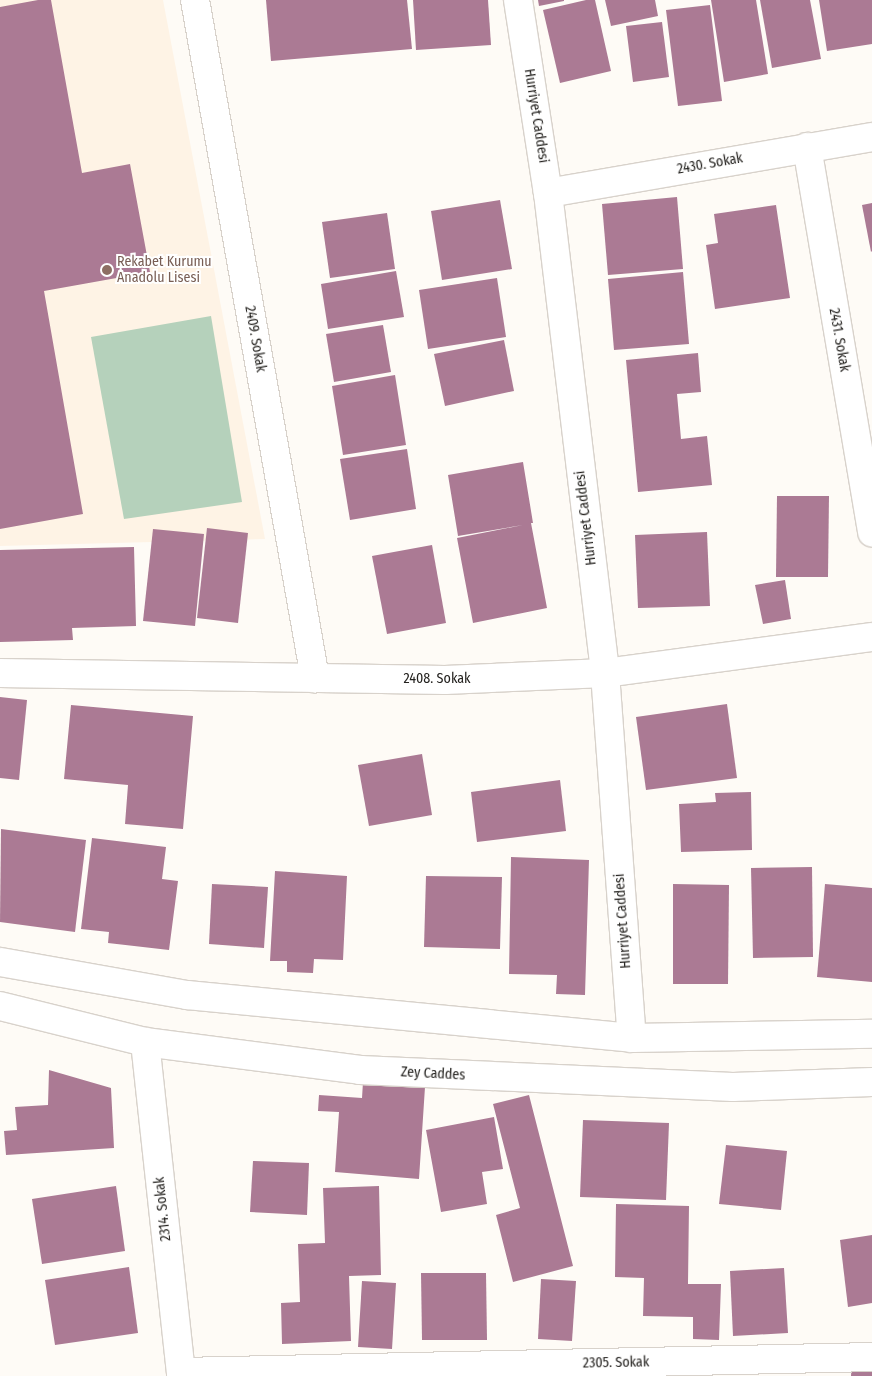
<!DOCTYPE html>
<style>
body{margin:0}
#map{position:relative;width:872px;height:1376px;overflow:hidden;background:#fefbf6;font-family:"Fira Sans Condensed",sans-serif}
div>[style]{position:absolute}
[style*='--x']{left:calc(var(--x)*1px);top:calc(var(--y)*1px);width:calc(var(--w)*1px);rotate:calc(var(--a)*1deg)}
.built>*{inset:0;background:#fef3e5}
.green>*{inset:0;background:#b5d1bb}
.building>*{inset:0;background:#ab7a94}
.roads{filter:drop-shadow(1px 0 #d8d2cb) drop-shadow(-1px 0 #d8d2cb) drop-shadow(0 1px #d8d2cb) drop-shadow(0 -1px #d8d2cb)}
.minor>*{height:28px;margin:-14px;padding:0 14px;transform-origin:14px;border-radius:14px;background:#fff}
.tertiary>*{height:28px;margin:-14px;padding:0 14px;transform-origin:14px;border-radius:14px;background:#fff}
.secondary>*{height:28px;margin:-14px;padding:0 14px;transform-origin:14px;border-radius:14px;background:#fff}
.dots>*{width:14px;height:14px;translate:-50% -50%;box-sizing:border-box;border:2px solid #fff;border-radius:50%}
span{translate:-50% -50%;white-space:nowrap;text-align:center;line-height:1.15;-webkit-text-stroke:4px #fff;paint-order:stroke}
.street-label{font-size:14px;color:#23211e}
.education-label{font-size:14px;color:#785e54}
.left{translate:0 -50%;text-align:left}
</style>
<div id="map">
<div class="built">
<i style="clip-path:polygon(0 0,163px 0,265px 539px,0 546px)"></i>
</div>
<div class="green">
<i style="clip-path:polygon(211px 316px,242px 502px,124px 519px,91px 337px)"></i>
</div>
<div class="building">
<i style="clip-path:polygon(38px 0,51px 0,82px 173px,130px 164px,150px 272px,44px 291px,83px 514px,0 529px,0 7px)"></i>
<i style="clip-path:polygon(266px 0,407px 0,412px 49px,271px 61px)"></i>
<i style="clip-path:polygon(413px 0,488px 0,491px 45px,416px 50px)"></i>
<i style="clip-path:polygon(538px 0,564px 0,564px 1px,539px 6px)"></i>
<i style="clip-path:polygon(586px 0,595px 0,611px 71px,560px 83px,543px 10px)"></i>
<i style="clip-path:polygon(605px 0,655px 0,658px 16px,611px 26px)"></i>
<i style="clip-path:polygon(711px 0,756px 0,768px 74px,724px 82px)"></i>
<i style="clip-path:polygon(760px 0,810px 0,821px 59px,772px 68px)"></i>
<i style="clip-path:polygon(819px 0,872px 0,872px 44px,827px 51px)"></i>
<i style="clip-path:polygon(710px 5px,722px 101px,678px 106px,666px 10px)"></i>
<i style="clip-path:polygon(662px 22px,669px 77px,633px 82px,626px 26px)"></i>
<i style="clip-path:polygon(677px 197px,683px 269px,608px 275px,602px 204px)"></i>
<i style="clip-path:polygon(500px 200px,512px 269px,442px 280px,431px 211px)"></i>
<i style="clip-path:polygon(872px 203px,872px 251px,871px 252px,862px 205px)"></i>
<i style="clip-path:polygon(776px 205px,790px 298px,715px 309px,706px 245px,718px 243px,714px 214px)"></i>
<i style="clip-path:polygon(387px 213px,395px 269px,330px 278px,322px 222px)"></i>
<i style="clip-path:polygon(396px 271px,404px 317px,328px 329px,321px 284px)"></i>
<i style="clip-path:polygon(683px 272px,689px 344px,614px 350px,608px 279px)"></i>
<i style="clip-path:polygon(497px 278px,506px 337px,428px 349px,419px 290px)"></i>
<i style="clip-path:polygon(383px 325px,391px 372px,334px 382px,326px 334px)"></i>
<i style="clip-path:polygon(504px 340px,514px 391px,445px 406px,434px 354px)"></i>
<i style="clip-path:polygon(698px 353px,701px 392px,677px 394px,681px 439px,707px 436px,712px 485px,638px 492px,626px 360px)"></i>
<i style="clip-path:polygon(395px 375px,406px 445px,343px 455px,332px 386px)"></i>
<i style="clip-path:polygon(407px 449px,416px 509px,350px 520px,340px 459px)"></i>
<i style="clip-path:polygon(523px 462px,533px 523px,531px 523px,547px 608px,473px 623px,457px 538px,523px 525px,458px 536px,448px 475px)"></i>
<i style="clip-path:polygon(777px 496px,829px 496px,828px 577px,776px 577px)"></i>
<i style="clip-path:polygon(207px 528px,248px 533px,238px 623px,197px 618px)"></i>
<i style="clip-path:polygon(153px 529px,204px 534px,195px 626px,143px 621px)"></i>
<i style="clip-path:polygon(707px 532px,710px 606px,638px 608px,635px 535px)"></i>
<i style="clip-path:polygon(432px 545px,446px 623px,387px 634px,372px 556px)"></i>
<i style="clip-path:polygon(134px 547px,136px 626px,72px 628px,73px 640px,0 642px,0 550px)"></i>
<i style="clip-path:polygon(785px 580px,791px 619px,763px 624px,755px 585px)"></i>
<i style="clip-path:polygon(0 697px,27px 700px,19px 780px,0 778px)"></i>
<i style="clip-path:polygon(727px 704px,737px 778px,646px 790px,636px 717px)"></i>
<i style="clip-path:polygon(71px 705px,193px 716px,183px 829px,125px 824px,128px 785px,64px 779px)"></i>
<i style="clip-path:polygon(422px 754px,432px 815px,369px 826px,358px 765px)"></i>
<i style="clip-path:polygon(560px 780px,566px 831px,477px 842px,471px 792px)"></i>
<i style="clip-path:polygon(751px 792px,752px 850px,681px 852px,679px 804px,716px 802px,715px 793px)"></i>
<i style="clip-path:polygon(1px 829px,86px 840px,75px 932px,0 922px)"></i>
<i style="clip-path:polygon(92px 838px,166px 847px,162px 879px,178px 881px,169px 950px,108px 943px,109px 932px,81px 929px)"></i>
<i style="clip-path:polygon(511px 857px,589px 860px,585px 995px,556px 994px,557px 975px,509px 974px)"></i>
<i style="clip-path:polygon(812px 867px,813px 957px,753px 958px,751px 868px)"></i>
<i style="clip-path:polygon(275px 871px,347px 876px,343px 960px,314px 959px,313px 973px,287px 972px,287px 961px,270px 961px)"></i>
<i style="clip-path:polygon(426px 876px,502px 877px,500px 949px,424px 947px)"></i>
<i style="clip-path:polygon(212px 884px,268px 887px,264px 948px,209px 944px)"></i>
<i style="clip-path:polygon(673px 884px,729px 885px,728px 984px,673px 984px)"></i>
<i style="clip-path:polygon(825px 884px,872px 888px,872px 982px,817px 977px)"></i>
<i style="clip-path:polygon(49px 1070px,111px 1088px,114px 1148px,6px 1155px,4px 1131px,17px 1130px,15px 1107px,48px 1105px)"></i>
<i style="clip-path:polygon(363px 1082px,425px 1087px,419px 1179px,335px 1172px,339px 1112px,318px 1111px,319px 1095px,362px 1098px)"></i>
<i style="clip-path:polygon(529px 1095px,573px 1266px,513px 1282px,496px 1215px,520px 1208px,493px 1104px)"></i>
<i style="clip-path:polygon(494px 1117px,503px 1169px,482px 1172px,487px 1204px,441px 1212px,426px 1130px)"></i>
<i style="clip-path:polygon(583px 1120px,669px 1123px,666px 1200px,580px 1197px)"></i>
<i style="clip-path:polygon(726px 1145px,787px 1151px,781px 1210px,719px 1204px)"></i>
<i style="clip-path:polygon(253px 1161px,309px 1163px,307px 1215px,250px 1212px)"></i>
<i style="clip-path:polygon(116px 1186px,125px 1251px,42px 1264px,32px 1199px)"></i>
<i style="clip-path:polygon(379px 1186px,381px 1275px,349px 1276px,351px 1341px,282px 1344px,281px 1303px,300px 1302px,298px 1244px,325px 1243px,323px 1188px)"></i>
<i style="clip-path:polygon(616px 1204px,689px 1206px,688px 1284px,721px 1284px,719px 1340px,693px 1339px,693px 1317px,643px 1316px,644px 1278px,615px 1277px)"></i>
<i style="clip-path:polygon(872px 1235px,872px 1303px,848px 1307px,840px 1240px)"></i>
<i style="clip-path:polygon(129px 1267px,138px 1333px,55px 1345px,45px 1280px)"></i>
<i style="clip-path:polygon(784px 1268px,788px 1333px,733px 1336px,730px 1271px)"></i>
<i style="clip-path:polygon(421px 1273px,486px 1273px,487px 1340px,422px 1340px)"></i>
<i style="clip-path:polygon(541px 1279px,576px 1281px,572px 1341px,538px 1339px)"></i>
<i style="clip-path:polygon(362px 1281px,396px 1283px,392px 1349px,358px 1347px)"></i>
<i style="clip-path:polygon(852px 1362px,872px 1363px,872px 1376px,851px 1376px)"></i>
</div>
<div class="roads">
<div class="minor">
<i style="--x:195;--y:0;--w:689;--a:79.96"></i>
<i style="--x:807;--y:147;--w:391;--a:80.4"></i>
<i style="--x:548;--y:193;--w:329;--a:-9.8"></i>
<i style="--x:0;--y:673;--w:445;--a:0.9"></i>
<i style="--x:445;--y:680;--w:160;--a:-2.5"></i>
<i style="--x:605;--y:673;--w:269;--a:-7.7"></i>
<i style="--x:145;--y:1042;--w:336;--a:83.8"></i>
<i style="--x:181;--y:1372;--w:691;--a:-1.24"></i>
</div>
<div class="tertiary">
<i style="--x:518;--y:0;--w:195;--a:81.2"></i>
<i style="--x:548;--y:193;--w:483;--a:83.2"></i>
<i style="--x:605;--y:673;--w:366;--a:85.8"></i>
</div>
<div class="secondary">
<i style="--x:0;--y:962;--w:190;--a:10"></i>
<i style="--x:187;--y:995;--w:447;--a:5.5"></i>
<i style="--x:632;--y:1038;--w:240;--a:-1"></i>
<i style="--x:0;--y:1006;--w:149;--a:13.9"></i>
<i style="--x:145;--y:1042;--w:217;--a:7.4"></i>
<i style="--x:360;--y:1070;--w:373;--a:2.6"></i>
<i style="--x:733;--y:1087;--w:139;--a:-2.1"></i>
</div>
</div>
<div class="dots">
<i style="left:107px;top:270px;background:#8d6e63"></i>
</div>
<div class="street-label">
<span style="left:536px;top:116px;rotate:81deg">Hurriyet Caddesi</span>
<span style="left:710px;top:164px;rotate:-10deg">2430. Sokak</span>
<span style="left:255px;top:339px;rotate:80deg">2409. Sokak</span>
<span style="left:839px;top:340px;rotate:80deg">2431. Sokak</span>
<span style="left:586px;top:518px;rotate:-97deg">Hurriyet Caddesi</span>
<span style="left:437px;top:679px">2408. Sokak</span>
<span style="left:623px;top:921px;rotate:-94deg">Hurriyet Caddesi</span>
<span style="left:433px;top:1074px;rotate:3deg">Zey Caddes</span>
<span style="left:163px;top:1209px;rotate:-96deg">2314. Sokak</span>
<span style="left:616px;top:1363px;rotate:-1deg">2305. Sokak</span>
</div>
<div class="education-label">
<span class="left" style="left:117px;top:270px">Rekabet Kurumu<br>Anadolu Lisesi</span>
</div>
</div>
